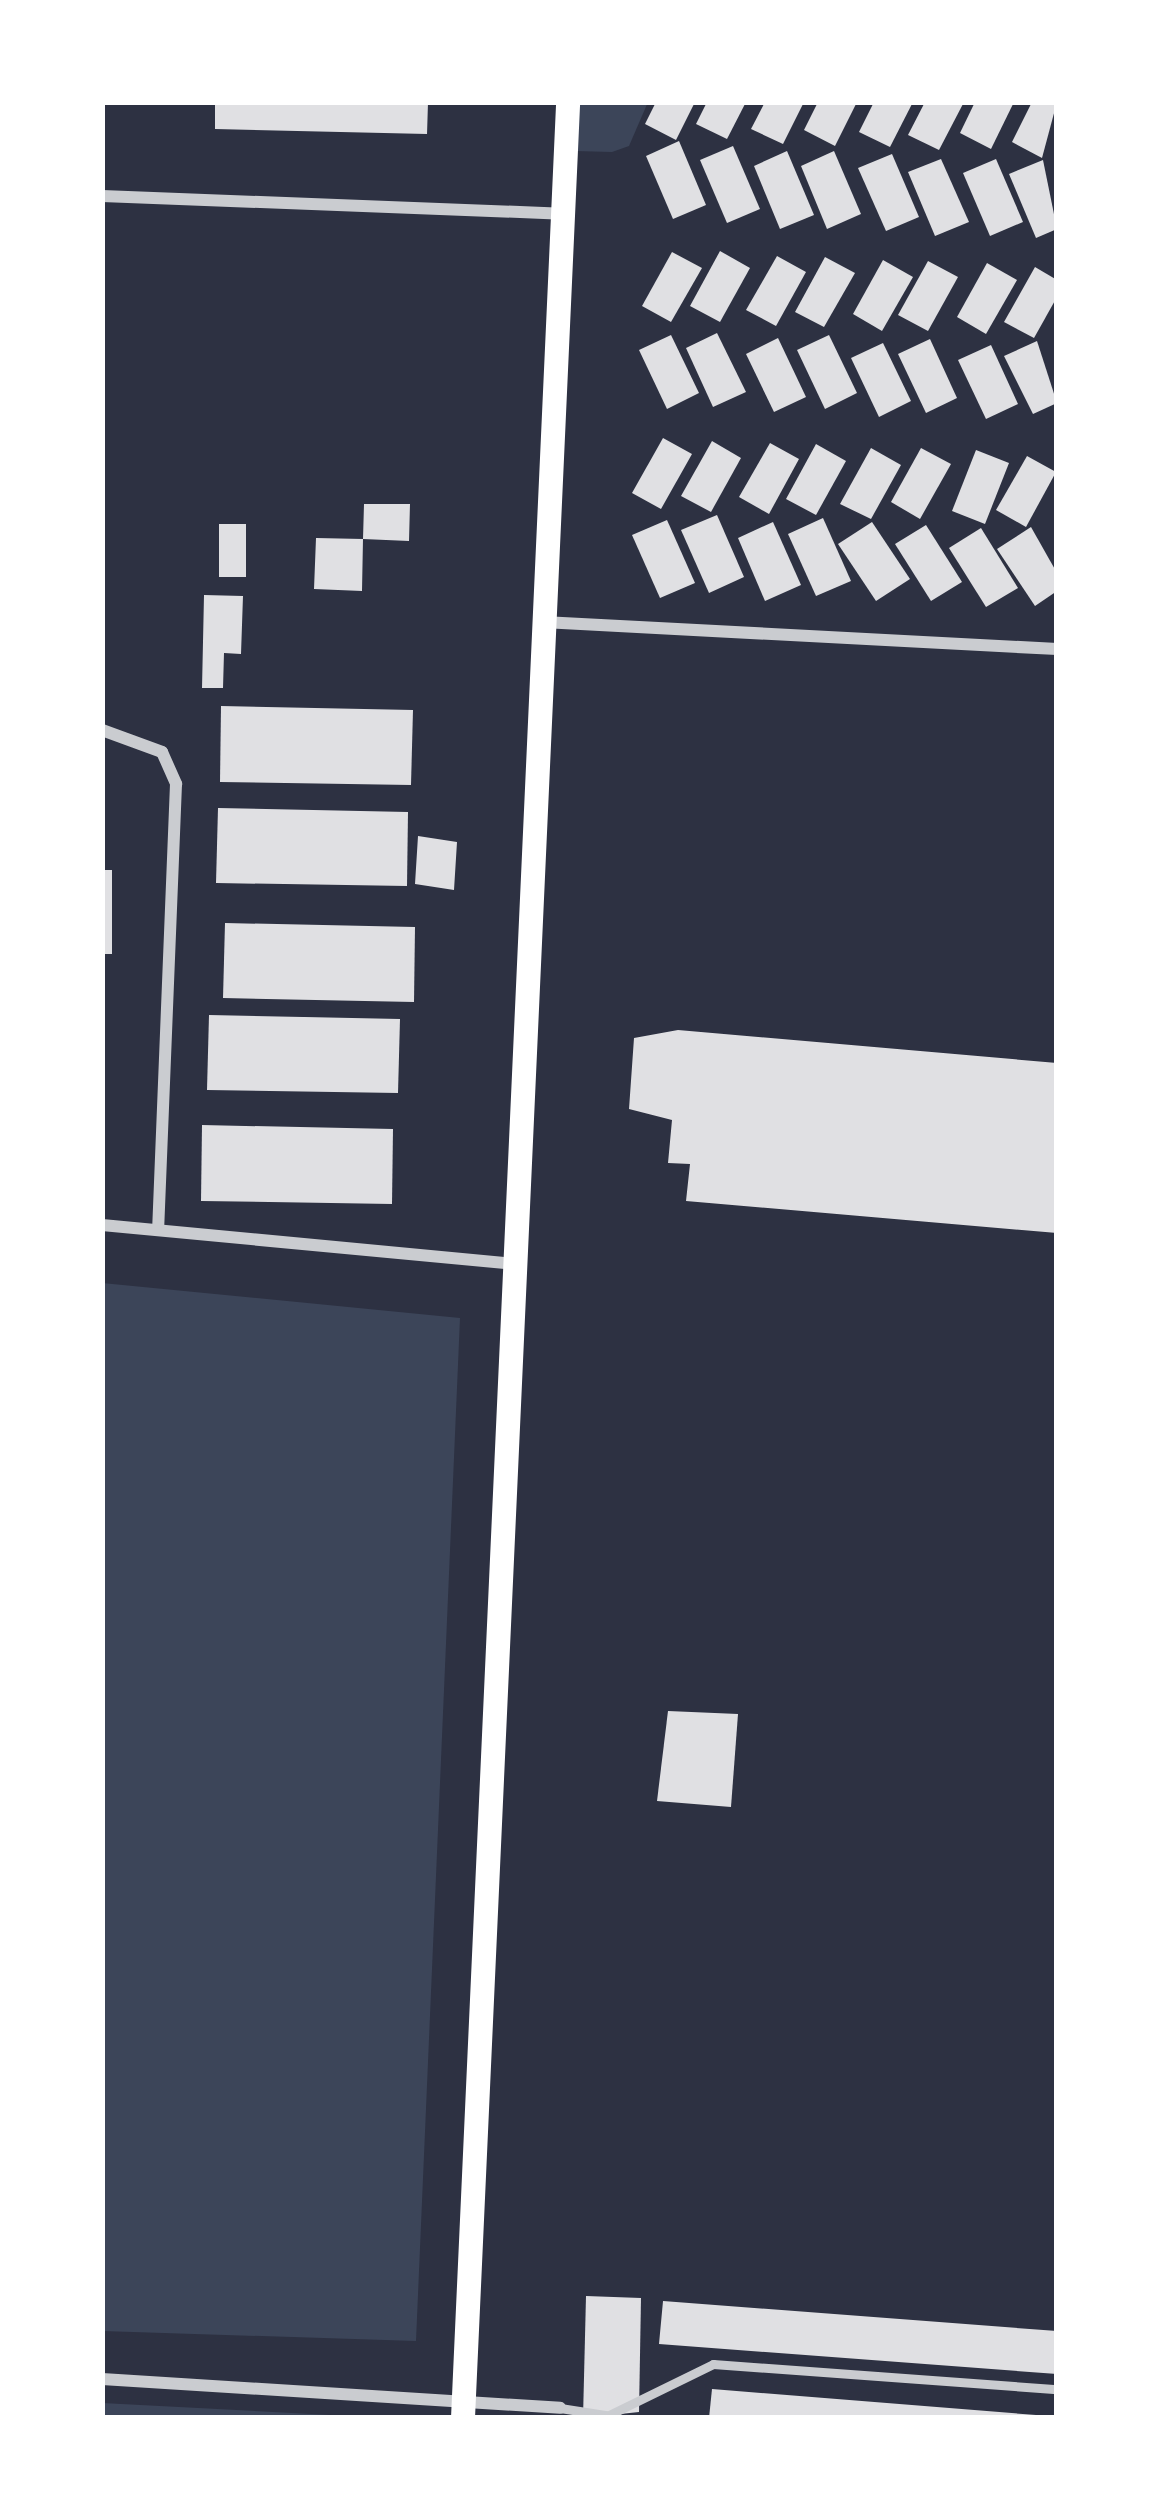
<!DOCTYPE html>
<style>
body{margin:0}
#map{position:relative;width:1159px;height:2520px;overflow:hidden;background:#2d3142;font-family:Roboto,sans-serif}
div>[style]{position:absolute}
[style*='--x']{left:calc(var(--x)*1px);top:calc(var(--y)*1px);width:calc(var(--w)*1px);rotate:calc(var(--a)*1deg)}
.green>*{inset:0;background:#3c4559}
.building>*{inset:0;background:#e0e0e3}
.service>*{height:9px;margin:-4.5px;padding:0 4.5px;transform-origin:4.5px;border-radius:4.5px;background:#caccd0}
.minor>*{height:12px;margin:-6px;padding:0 6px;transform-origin:6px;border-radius:6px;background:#caccd0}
.secondary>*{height:24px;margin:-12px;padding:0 12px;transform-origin:12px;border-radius:12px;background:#fff}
span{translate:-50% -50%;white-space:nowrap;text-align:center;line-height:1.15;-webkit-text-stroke:9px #fff;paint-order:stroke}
.frame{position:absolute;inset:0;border:105px solid #fff;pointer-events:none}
</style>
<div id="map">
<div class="green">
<i style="clip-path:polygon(578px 102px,648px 102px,629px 146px,612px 152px,575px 151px)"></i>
<i style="clip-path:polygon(102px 1283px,460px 1318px,416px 2341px,102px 2331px)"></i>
<i style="clip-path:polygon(102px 2403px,369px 2417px,369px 2418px,102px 2418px)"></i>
</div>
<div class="building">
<i style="clip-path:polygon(215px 102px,428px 102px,427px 134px,215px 129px)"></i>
<i style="clip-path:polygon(656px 102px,695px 102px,676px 140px,645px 124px)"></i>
<i style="clip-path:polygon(707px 102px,746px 102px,727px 139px,696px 124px)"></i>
<i style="clip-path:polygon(765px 102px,804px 102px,783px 144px,751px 129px)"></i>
<i style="clip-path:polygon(818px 102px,857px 102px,835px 146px,804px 130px)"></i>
<i style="clip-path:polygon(874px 102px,913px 102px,890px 147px,859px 132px)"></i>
<i style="clip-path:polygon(925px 102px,964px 102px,939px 150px,908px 135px)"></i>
<i style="clip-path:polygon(975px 102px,1014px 102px,991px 149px,960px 133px)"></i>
<i style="clip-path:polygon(1032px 102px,1057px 102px,1042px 158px,1012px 142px)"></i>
<i style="clip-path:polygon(679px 141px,706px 205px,673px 219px,646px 156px)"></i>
<i style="clip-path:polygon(733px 146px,760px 209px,727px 223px,700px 160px)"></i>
<i style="clip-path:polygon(787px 151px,814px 215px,780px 229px,754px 166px)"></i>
<i style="clip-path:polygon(834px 151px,861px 214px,827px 229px,801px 166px)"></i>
<i style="clip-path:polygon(892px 154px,919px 217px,886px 231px,858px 168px)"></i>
<i style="clip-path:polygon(941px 159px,969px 222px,935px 236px,908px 172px)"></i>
<i style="clip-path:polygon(996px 159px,1023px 222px,990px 236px,963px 173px)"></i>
<i style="clip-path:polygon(1043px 160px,1057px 229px,1036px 238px,1009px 174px)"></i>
<i style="clip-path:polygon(720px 251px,750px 268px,720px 322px,690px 306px)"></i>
<i style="clip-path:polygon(672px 252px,702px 268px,671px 322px,642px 306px)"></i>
<i style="clip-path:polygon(777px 256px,806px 272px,776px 326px,746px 310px)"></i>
<i style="clip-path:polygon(825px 257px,855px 273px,824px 327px,795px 312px)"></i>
<i style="clip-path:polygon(883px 260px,913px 277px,882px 331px,853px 314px)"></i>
<i style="clip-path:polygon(928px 261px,958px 277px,928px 331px,898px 315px)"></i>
<i style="clip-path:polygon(987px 263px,1017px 280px,986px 334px,957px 317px)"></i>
<i style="clip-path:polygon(1035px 267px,1057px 280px,1057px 297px,1034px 338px,1004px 322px)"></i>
<i style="clip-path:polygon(717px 333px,746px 392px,713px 407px,686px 348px)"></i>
<i style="clip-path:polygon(671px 335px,699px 393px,667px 409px,639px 350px)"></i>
<i style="clip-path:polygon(829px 335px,857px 393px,825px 409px,797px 350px)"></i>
<i style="clip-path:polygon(778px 338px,806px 397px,774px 412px,746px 354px)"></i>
<i style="clip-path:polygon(930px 339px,957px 398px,926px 413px,898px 354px)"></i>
<i style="clip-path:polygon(1037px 341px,1057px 403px,1033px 414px,1004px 356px)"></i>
<i style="clip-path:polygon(883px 343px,911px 401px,879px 417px,851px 358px)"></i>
<i style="clip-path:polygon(991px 345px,1018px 404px,986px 419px,958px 360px)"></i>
<i style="clip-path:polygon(663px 438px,692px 454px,661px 509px,632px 493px)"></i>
<i style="clip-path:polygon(712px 441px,741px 458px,711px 512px,681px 496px)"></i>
<i style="clip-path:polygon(770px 443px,799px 459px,769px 514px,739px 497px)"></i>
<i style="clip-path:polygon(816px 444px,846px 461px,816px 515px,786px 499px)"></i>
<i style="clip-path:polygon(871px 448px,901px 465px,871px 519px,840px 504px)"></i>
<i style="clip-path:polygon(921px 448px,951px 464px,920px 519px,891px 502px)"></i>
<i style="clip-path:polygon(976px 450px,1009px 463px,985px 524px,952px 511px)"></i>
<i style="clip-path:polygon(1027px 456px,1056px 472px,1026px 527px,996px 510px)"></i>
<i style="clip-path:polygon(364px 504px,410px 504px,409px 541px,363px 539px,362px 591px,314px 589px,316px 538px,363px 539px)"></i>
<i style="clip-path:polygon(717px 515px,744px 577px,709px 593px,681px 530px)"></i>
<i style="clip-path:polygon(823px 518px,851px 581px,816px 596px,788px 534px)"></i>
<i style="clip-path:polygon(667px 520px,695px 583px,660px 598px,632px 535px)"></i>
<i style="clip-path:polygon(773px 522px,801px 585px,765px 601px,738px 538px)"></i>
<i style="clip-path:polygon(872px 522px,910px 579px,876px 601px,838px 544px)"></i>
<i style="clip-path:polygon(219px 524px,246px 524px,246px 577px,219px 577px)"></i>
<i style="clip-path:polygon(926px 525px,962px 582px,931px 601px,895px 544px)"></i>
<i style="clip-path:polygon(1031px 527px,1057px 573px,1057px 591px,1035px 606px,997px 549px)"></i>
<i style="clip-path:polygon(981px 528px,1018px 588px,986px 607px,949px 548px)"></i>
<i style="clip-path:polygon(204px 595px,243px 596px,241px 654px,224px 653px,223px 688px,202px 688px)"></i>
<i style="clip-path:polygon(221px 706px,413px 710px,411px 785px,220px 782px)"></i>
<i style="clip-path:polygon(218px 808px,408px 812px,407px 886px,216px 883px)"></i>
<i style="clip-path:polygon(418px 836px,457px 842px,454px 890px,415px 884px)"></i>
<i style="clip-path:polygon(102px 870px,112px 870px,112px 954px,102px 954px)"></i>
<i style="clip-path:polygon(225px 923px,415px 927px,414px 1002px,223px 998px)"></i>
<i style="clip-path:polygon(209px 1015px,400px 1019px,398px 1093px,207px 1090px)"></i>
<i style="clip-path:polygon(678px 1030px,1057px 1063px,1057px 1233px,686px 1201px,690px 1164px,668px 1163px,672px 1120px,629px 1109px,634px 1038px)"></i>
<i style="clip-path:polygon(202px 1125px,393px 1129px,392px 1204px,201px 1201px)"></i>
<i style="clip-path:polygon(668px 1711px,738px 1714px,731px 1807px,657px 1801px)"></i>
<i style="clip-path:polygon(586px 2296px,641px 2298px,639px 2412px,583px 2418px)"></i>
<i style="clip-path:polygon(663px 2301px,1057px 2331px,1057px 2374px,659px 2344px)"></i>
<i style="clip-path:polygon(712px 2389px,1036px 2415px,1036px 2418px,709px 2418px)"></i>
</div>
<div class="service">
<i style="--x:560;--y:2408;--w:52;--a:8.9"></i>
<i style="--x:609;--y:2415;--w:116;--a:-26.1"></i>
<i style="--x:713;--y:2364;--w:345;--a:4.2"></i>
</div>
<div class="minor">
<i style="--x:102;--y:196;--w:460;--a:2.2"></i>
<i style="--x:543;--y:622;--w:515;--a:3.01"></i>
<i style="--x:102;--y:730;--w:64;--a:20.1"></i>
<i style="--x:162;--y:752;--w:35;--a:66"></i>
<i style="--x:176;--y:784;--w:446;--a:92.3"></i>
<i style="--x:102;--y:1225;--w:412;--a:5.4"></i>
<i style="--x:102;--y:2379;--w:459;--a:3.6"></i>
</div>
<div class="secondary">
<i style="--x:463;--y:2418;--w:2318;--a:-87.4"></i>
</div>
<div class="frame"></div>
</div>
